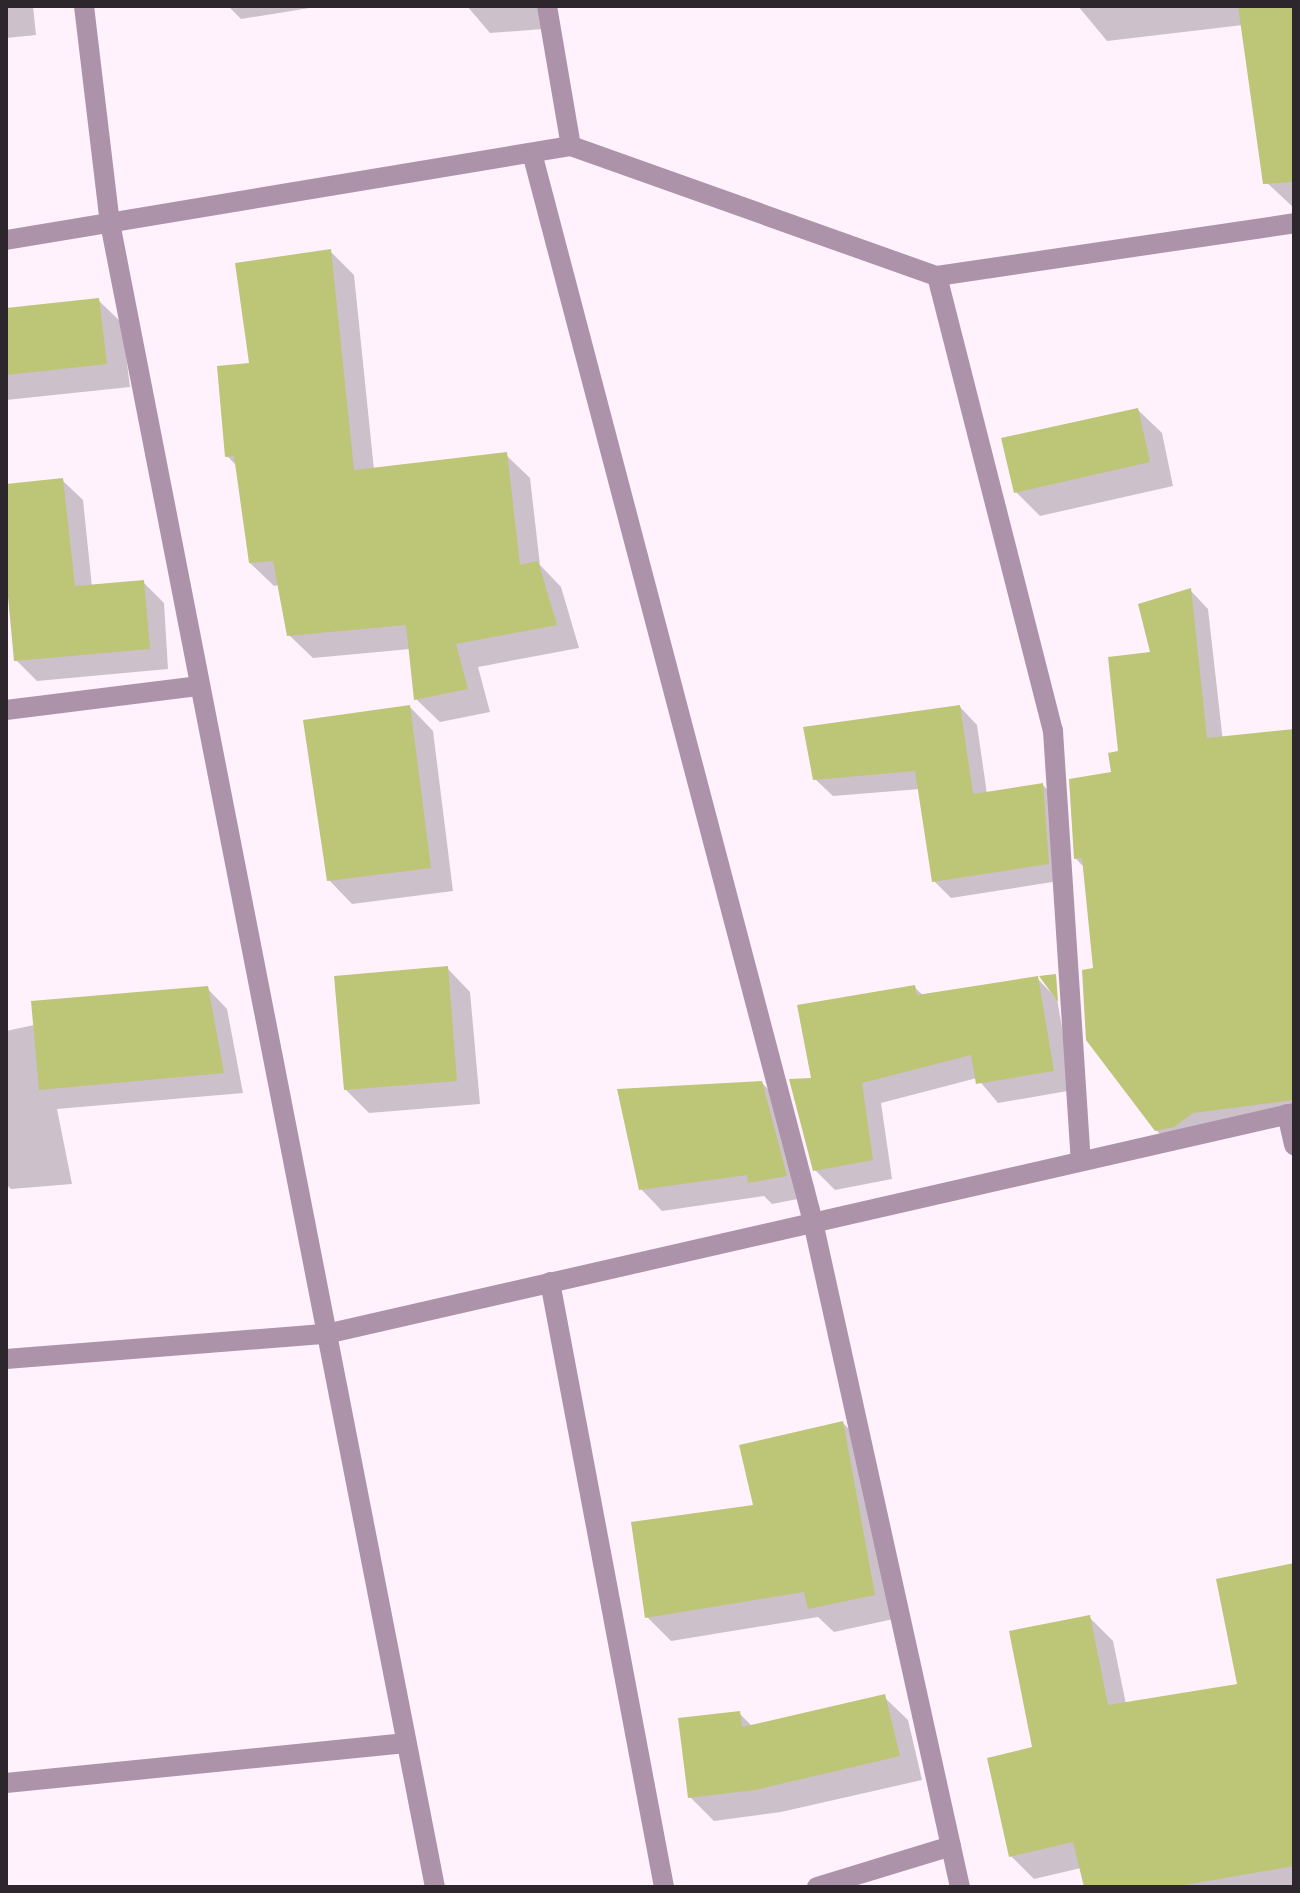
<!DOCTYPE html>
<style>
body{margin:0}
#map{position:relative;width:1300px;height:1893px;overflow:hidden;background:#fff2fd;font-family:"Roboto Condensed",sans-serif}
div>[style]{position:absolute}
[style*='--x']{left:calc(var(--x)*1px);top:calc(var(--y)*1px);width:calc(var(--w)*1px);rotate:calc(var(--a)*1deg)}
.shadow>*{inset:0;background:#0003}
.building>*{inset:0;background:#bdc577}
.street>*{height:20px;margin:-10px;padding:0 10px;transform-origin:10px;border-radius:10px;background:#ad93aa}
span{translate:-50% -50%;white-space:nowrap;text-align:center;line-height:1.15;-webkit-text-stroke:7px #fff;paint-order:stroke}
.frame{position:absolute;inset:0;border:8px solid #2e262d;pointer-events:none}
</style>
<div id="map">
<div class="shadow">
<i style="clip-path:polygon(6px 6px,33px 6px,36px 35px,6px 38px)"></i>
<i style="clip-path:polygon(228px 6px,316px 6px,316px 7px,241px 19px)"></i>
<i style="clip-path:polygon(467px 6px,554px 6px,556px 28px,490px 33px)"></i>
<i style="clip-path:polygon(1078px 6px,1294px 6px,1294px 208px,1264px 180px,1243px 25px,1107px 41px)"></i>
<i style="clip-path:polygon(330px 251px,354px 275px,374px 470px,506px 455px,530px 478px,540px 565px,561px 587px,579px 648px,478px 667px,490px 712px,440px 722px,416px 699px,410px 649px,313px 658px,289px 635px,280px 585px,274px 586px,250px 563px,237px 466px,227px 456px,251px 365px)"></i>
<i style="clip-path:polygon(98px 300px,122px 323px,130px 387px,6px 400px,6px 310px)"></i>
<i style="clip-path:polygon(1138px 410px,1162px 433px,1173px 486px,1040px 516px,1016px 492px)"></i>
<i style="clip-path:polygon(62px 480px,83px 500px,92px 587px,143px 582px,164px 603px,168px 669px,37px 681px,16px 660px,6px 486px)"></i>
<i style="clip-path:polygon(1190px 590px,1208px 609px,1223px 742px,1294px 731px,1294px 1119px,1175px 1149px,1156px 1130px,1096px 969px,1085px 868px,1076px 859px,1113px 774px,1153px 654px)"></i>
<i style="clip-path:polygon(410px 707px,433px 731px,453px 891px,352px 904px,329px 880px)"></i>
<i style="clip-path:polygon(960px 707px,977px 725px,987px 794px,1043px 785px,1060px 803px,1065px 880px,951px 898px,934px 881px,920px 789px,833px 796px,815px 779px)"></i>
<i style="clip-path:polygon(447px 968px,470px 992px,480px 1104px,369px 1113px,346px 1090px)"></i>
<i style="clip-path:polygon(1037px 978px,1057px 999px,1073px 1090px,998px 1103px,977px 1078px,881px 1103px,892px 1179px,835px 1190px,815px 1170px,813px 1080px,914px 987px,924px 996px)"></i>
<i style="clip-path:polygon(207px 988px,227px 1009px,243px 1093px,57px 1109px,72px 1184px,11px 1189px,6px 1184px,6px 1031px)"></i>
<i style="clip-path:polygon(762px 1083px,784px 1105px,808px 1197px,772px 1204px,764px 1196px,662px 1211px,641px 1189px)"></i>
<i style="clip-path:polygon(843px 1423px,866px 1447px,898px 1618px,834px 1632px,818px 1617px,671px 1641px,647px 1617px)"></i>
<i style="clip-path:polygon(1294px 1565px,1294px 1887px,1086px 1887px,1081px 1868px,1034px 1879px,1011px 1856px,1034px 1749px,1090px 1618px,1113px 1641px,1126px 1704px,1239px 1686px)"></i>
<i style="clip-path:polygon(884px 1697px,908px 1720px,922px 1780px,781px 1812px,714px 1821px,690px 1797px,739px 1713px,753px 1727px)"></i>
</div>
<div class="building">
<i style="clip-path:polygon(1238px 6px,1294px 6px,1294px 182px,1263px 184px)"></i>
<i style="clip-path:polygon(331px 249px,354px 470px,507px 452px,520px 565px,538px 561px,557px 625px,456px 644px,468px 689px,414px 700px,406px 625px,287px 636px,273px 561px,249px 563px,234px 456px,225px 457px,217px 366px,249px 363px,235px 263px)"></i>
<i style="clip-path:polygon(99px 298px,107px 364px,6px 375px,6px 308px)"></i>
<i style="clip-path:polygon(1138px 408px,1150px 462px,1014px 493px,1001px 438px)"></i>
<i style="clip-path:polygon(63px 478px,75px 586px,144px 580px,150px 649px,14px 661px,6px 575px,6px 484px)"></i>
<i style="clip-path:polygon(1191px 588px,1207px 738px,1294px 729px,1294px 1100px,1193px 1113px,1174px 1127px,1155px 1131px,1086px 1040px,1082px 970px,1093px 968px,1082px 858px,1074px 859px,1069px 779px,1111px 772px,1108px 753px,1118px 751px,1108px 657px,1150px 652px,1138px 604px)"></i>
<i style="clip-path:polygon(410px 705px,431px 868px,327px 881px,303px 720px)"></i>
<i style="clip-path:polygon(960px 705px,973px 794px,1043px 783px,1049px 864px,932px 882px,915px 771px,813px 780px,803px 727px)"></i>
<i style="clip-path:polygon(448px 966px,457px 1081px,344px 1090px,334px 976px)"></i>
<i style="clip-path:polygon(1056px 974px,1058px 1002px,1039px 976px)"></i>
<i style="clip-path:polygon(1038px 976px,1054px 1071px,976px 1084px,971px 1055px,862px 1083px,873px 1160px,813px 1171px,789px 1079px,811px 1078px,797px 1005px,915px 985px,917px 995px)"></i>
<i style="clip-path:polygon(208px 986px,224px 1073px,39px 1090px,31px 1001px)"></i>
<i style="clip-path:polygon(762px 1081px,787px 1176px,748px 1183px,747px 1175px,639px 1190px,617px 1089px)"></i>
<i style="clip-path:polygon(843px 1421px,875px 1595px,808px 1609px,804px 1592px,645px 1618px,631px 1522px,753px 1505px,739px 1445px)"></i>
<i style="clip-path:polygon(1294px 1563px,1294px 1866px,1173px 1887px,1084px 1887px,1073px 1842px,1009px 1857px,987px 1758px,1032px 1747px,1009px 1631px,1090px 1615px,1108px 1705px,1237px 1684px,1216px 1579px)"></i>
<i style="clip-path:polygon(885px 1694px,900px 1756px,755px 1790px,688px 1798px,678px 1718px,740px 1711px,742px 1727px)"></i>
</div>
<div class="street">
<i style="--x:84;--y:6;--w:219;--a:83.2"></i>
<i style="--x:110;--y:223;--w:1695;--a:78.95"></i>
<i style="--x:547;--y:6;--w:142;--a:80.3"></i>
<i style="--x:532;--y:153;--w:1105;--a:75.27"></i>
<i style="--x:813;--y:1222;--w:681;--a:77.54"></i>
<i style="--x:6;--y:240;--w:573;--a:-9.45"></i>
<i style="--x:571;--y:146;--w:388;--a:19.6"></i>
<i style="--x:937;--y:276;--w:361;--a:-8.4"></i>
<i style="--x:937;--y:276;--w:470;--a:75.7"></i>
<i style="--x:1053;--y:731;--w:431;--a:86.3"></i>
<i style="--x:6;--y:710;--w:195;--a:-7.1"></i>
<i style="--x:1287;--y:1114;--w:32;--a:77"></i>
<i style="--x:550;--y:1282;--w:616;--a:79.33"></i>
<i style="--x:6;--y:1359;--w:321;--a:-4.5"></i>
<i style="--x:326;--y:1334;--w:993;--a:-12.86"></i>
<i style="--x:6;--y:1783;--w:402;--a:-5.7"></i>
<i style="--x:817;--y:1887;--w:140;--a:-17"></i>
</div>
<div class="frame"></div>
</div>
